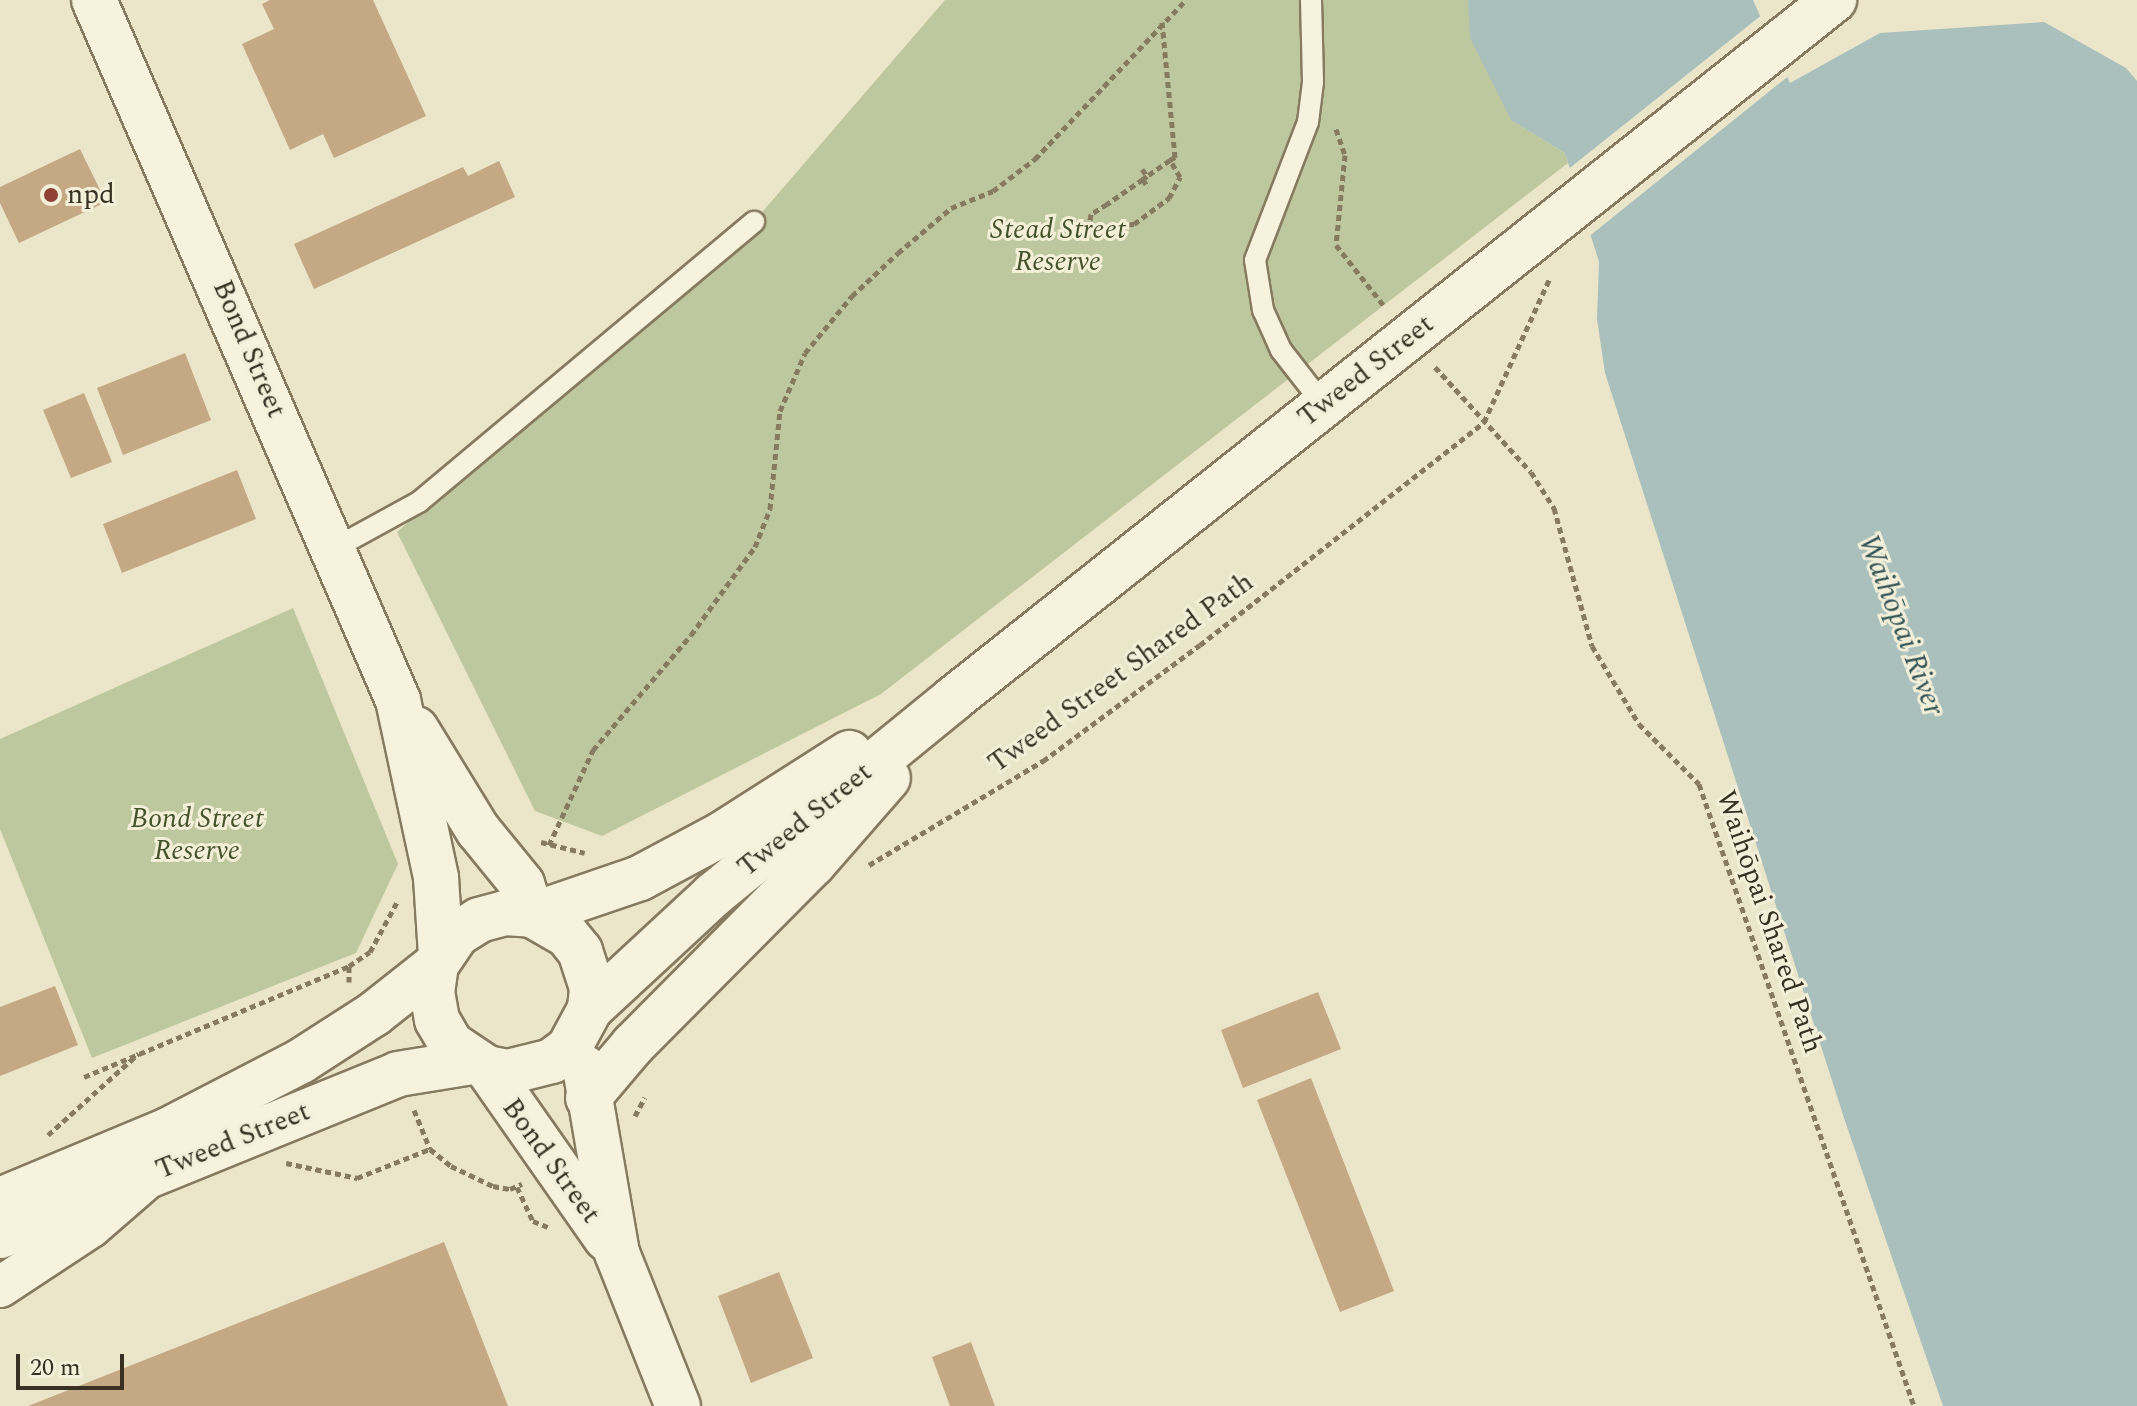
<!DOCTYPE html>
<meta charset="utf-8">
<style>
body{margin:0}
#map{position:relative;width:2137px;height:1406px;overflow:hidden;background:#ebe6ca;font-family:Spectral,serif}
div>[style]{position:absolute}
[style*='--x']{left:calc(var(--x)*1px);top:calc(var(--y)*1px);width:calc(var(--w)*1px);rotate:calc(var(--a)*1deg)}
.green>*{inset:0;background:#bec89f}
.water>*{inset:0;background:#aac0bd}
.pier>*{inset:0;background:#ebe6ca}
.building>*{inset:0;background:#c5a884}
.path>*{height:5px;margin-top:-2.5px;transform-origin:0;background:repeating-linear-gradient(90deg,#867a60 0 6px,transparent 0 10px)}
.roads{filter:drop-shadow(2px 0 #867a60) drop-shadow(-2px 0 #867a60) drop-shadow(0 2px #867a60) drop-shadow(0 -2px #867a60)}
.service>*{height:20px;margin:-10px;padding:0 10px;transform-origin:10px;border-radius:10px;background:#f6f2dd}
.minor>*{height:40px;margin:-20px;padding:0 20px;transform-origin:20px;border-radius:20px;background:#f6f2dd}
.secondary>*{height:44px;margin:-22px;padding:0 22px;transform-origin:22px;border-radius:22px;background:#f6f2dd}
.dots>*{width:22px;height:22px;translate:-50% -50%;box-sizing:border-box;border:4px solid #f3efd9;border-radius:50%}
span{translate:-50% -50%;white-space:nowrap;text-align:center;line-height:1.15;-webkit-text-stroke:6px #f3efd9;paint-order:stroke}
.poi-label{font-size:28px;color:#383022}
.left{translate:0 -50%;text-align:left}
.park-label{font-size:28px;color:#43532b;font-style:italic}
.street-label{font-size:28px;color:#383022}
.water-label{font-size:30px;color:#335456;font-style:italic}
.scale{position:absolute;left:16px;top:1354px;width:108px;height:36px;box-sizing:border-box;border:4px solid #383022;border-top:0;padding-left:10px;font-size:24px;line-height:28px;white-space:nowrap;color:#383022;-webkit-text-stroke:6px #f3efd9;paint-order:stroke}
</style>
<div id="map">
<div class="green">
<i style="clip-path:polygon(945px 0,1533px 0,1511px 120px,1565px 153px,1568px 163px,881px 694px,602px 836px,535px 811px,397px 532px,732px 247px)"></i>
<i style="clip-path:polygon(293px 608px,398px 864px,356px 953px,92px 1058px,0 829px,0 739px)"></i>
</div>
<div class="water">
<i style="clip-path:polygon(1468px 0,1753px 0,1790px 83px,1880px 33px,2044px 22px,2126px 68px,2137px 81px,2137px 1406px,1943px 1406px,1845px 1121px,1605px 373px,1597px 319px,1599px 262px,1565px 153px,1511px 120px,1470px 38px)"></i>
</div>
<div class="pier">
<i style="clip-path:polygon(1763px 14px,1791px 74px,1587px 238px,1566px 171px)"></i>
</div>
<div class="building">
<i style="clip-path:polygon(270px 0,373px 0,426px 116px,334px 158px,323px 134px,290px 150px,242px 44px,274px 29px,262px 4px)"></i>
<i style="clip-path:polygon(80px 149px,106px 202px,19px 243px,0 203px,0 187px)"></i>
<i style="clip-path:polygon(499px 161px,515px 197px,314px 289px,294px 244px,463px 167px,468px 176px)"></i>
<i style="clip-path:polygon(185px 353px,211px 420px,123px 455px,97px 388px)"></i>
<i style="clip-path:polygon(84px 393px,112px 462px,71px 478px,43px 410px)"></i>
<i style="clip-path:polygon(237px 470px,256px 519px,122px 573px,103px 524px)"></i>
<i style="clip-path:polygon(55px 986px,78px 1045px,0 1076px,0 1007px)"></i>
<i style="clip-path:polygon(1318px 992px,1341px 1049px,1243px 1088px,1221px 1030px)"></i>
<i style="clip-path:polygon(1311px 1078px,1394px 1291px,1340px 1312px,1257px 1100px)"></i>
<i style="clip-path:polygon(444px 1242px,508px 1406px,28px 1406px)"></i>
<i style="clip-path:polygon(779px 1272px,813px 1358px,751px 1383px,718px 1296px)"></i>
<i style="clip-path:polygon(971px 1342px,995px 1406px,950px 1406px,932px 1357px)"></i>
</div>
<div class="path">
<i style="--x:1162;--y:22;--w:136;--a:84.5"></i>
<i style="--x:1175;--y:157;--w:6;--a:149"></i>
<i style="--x:1170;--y:160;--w:28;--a:145"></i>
<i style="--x:1147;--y:176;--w:5;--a:143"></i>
<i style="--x:1143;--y:179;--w:44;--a:145.2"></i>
<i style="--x:1107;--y:204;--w:19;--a:148"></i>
<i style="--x:1091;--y:214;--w:13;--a:99"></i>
<i style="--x:1089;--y:227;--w:45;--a:-3.8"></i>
<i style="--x:1134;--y:224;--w:44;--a:-36.6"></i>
<i style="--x:1169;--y:198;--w:24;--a:-62"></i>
<i style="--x:1180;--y:177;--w:20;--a:-120"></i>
<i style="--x:1336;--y:129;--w:28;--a:71"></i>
<i style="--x:1345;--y:155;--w:90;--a:95.7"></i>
<i style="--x:1336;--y:245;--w:79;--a:51.7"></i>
<i style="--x:1142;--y:169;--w:9;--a:54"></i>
<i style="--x:1143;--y:179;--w:10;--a:61"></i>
<i style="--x:1435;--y:367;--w:142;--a:47.6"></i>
<i style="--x:1531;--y:472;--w:43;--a:57.4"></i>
<i style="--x:1554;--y:508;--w:143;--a:74.6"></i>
<i style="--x:1592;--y:646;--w:91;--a:58.9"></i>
<i style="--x:1639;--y:724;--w:85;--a:45"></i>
<i style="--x:1699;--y:784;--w:658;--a:70.93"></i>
<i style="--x:541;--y:842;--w:45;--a:14"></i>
<i style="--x:549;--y:845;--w:105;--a:-65.1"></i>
<i style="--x:593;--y:750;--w:151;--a:-49.6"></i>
<i style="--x:691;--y:635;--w:109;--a:-54"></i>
<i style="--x:755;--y:547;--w:41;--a:-68.5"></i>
<i style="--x:770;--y:509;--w:99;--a:-84.2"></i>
<i style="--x:780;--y:411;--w:63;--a:-66.7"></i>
<i style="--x:805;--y:353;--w:74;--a:-50.5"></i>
<i style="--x:852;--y:296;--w:63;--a:-43.1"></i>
<i style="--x:898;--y:253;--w:70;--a:-40.3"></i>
<i style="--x:951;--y:208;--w:45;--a:-22"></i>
<i style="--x:993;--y:191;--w:53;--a:-37.3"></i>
<i style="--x:1035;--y:159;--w:219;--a:-46.5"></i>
<i style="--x:869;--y:865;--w:203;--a:-30.9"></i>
<i style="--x:1043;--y:761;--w:195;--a:-36.5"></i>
<i style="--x:1200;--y:645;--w:361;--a:-38.1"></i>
<i style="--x:1484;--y:422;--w:158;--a:-65.4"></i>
<i style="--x:349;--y:982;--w:16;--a:-90"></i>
<i style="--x:349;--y:966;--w:25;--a:-34"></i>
<i style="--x:370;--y:952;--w:57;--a:-61.6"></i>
<i style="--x:84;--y:1077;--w:287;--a:-22.7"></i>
<i style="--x:414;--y:1110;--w:42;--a:67.7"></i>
<i style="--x:430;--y:1149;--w:27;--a:39"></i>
<i style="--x:451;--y:1166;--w:47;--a:25.5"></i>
<i style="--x:493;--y:1186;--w:17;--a:10"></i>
<i style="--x:510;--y:1189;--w:13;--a:-23"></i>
<i style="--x:635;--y:1116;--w:21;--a:-62"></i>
<i style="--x:48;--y:1135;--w:122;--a:-42"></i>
<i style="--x:286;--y:1163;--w:73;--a:11.9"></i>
<i style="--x:357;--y:1178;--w:79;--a:-21.7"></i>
<i style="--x:517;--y:1187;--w:38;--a:65"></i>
<i style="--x:533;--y:1221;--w:16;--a:22"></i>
</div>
<div class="roads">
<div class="service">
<i style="--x:1311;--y:0;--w:82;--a:88.6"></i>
<i style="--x:1313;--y:82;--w:40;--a:97.1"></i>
<i style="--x:1308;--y:122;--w:148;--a:111"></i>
<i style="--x:1255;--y:260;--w:51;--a:80.9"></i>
<i style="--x:1263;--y:310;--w:44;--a:65.8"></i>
<i style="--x:1281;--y:350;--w:68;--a:52.1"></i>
<i style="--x:335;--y:548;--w:96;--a:-28.7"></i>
<i style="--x:419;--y:502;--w:437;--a:-39.9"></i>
</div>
<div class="minor">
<i style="--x:0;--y:1287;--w:109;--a:-33.4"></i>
<i style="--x:91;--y:1227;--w:67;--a:-40.8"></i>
</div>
<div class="secondary">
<i style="--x:94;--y:0;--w:763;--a:66.53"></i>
<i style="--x:398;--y:700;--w:182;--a:77.9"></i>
<i style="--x:436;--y:878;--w:77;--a:86.3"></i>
<i style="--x:416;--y:729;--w:119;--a:58.5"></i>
<i style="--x:478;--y:830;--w:70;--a:50.8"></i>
<i style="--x:522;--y:884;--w:33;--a:72"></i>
<i style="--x:532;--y:915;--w:40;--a:29.7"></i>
<i style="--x:567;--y:935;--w:21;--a:51"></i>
<i style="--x:580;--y:951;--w:40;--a:72"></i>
<i style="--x:592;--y:989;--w:20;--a:96"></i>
<i style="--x:590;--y:1009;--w:44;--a:118.3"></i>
<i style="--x:569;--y:1048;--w:21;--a:143"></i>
<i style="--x:552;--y:1061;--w:45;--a:166"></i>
<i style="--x:508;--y:1072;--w:21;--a:-169"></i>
<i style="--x:487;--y:1068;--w:43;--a:-146.3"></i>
<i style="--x:451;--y:1044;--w:28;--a:-120"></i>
<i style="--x:437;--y:1020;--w:27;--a:-100"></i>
<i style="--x:432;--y:993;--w:28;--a:-82"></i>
<i style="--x:436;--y:965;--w:37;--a:-56"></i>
<i style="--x:457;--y:934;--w:26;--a:-32"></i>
<i style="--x:479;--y:920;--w:27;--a:-15"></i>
<i style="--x:505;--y:913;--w:27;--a:4"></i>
<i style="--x:532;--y:915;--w:114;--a:-18.9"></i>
<i style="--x:640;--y:878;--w:93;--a:-28.2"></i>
<i style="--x:722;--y:834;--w:151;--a:-32.5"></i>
<i style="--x:590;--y:1009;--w:168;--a:-42.8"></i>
<i style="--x:713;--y:895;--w:310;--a:-39.2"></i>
<i style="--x:953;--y:699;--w:1125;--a:-38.43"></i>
<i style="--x:487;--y:1068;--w:208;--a:55"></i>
<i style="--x:585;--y:1068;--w:188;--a:80.2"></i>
<i style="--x:617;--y:1253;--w:165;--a:68.3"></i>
<i style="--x:588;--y:1098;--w:70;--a:-49.7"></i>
<i style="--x:633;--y:1045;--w:255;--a:-45.2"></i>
<i style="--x:813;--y:864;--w:114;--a:-48.9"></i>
<i style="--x:0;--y:1200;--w:182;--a:-22.6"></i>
<i style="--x:168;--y:1130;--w:150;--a:-27.4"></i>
<i style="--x:301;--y:1061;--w:87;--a:-32.8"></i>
<i style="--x:374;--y:1014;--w:79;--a:-38.3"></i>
<i style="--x:0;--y:1236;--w:430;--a:-22.1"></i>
<i style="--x:398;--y:1074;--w:75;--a:-9.2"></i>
</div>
</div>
<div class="dots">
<i style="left:51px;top:195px;background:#904136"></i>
</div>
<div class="poi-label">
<span class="left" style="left:67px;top:195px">npd</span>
</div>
<div class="park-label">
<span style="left:1058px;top:246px">Stead Street<br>Reserve</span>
<span style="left:197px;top:835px">Bond Street<br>Reserve</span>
</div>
<div class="street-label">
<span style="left:249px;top:349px;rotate:67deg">Bond Street</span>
<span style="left:1366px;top:371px;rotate:-38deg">Tweed Street</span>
<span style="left:1121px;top:673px;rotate:-36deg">Tweed Street Shared Path</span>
<span style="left:805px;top:820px;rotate:-39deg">Tweed Street</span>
<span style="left:1769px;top:922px;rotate:71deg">Waihōpai Shared Path</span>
<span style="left:233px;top:1141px;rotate:-22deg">Tweed Street</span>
<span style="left:551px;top:1161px;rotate:54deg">Bond Street</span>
</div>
<div class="water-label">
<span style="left:1901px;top:625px;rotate:69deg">Waihōpai River</span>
</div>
<div class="scale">20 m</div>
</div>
